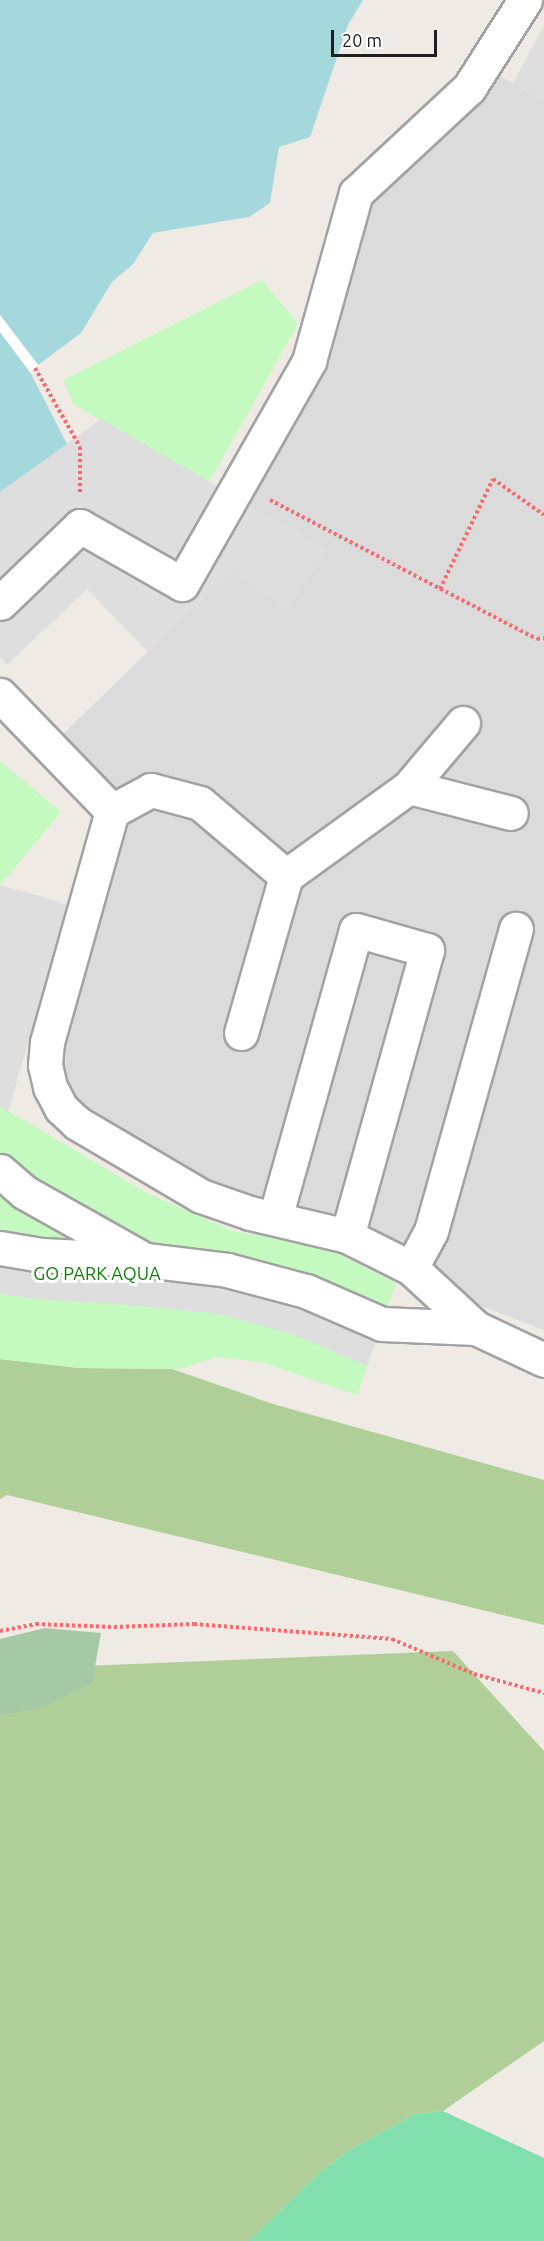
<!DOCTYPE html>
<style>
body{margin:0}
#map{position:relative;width:544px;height:2241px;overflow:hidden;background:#efeae4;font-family:Ubuntu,sans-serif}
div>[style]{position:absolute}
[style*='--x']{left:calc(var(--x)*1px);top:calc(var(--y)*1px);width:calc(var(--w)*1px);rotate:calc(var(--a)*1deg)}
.residential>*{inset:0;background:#dcdbdb}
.forest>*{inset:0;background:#b0cf98}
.cemetery>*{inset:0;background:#a5c8a5}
.park>*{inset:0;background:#c4fac0}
.pitch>*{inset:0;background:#81dfad}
.parking>*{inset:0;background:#dedede}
.water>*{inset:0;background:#a4d8dd}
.pier>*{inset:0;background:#fff}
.path>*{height:4px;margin-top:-2px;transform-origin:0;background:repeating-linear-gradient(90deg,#fb696f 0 3px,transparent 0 6px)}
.roads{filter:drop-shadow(2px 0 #a2a2a2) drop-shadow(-2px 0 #a2a2a2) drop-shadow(0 2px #a2a2a2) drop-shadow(0 -2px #a2a2a2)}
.minor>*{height:33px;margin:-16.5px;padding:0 16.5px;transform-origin:16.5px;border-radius:16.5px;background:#fff}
span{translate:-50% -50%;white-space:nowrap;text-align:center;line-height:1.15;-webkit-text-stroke:6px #fff;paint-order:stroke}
.park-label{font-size:18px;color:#117e0a}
.scale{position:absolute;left:331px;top:30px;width:106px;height:27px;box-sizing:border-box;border:3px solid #1e1e1e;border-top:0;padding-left:8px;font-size:18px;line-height:21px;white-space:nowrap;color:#1e1e1e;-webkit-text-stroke:4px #fff;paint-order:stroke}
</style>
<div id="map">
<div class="residential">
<i style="clip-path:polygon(494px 73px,544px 100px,544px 1330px,471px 1302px,205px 1186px,84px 1115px,60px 1084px,58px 1044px,126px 800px,63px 734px,231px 571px,328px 550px,244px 502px,367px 200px)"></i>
</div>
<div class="forest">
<i style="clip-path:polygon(0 1359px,79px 1368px,172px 1369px,273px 1404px,544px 1480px,544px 1625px,7px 1495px,0 1499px)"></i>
<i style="clip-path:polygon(453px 1651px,544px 1751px,544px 2041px,443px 2111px,415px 2114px,351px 2149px,319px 2173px,249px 2241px,0 2241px,0 1672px,10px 1669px)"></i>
</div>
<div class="cemetery">
<i style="clip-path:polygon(45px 1628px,101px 1633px,92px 1683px,41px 1708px,0 1715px,0 1639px)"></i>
</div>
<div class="park">
<i style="clip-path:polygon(262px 280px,298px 324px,209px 482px,73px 404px,63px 380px)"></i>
<i style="clip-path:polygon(0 761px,61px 812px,0 885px)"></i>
<i style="clip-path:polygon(0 1106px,147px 1193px,236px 1232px,311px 1240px,396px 1283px,357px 1395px,261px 1362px,216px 1357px,180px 1369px,79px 1368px,0 1359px)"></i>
</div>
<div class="pitch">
<i style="clip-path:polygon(443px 2111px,544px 2158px,544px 2241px,249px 2241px,319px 2173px,351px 2149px,415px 2114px)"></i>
</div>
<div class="parking">
<i style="clip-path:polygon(544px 25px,544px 100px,513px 83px)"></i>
<i style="clip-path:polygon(101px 419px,328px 550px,287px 609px,231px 571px,148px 652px,87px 589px,7px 665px,0 657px,0 492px)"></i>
<i style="clip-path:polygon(0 885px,67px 904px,8px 1113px,0 1106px)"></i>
<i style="clip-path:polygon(0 1267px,40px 1273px,144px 1279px,224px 1288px,300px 1309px,376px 1341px,367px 1366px,292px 1334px,219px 1314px,142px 1306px,37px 1299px,0 1294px)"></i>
</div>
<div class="water">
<i style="clip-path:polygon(0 0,363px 0,348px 25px,310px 137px,279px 147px,270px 203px,249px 217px,153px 233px,133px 264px,112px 282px,81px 333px,38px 365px,0 315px)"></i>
<i style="clip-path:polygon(0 332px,30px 372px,67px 444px,0 492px)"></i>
</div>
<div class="pier">
<i style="clip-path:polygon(0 315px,38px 365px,30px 372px,0 332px)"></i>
</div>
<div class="path">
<i style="--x:35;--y:368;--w:91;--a:60.3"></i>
<i style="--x:80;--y:447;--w:46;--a:90"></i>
<i style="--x:270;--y:500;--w:301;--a:27.5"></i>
<i style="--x:537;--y:639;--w:7;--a:-8"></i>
<i style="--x:440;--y:589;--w:122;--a:-64.3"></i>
<i style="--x:493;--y:479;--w:62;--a:35.2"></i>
<i style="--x:0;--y:1631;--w:37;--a:-11"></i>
<i style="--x:36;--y:1624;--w:78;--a:2.2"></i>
<i style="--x:114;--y:1627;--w:80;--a:-2.1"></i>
<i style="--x:194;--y:1624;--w:199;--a:4.3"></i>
<i style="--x:392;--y:1639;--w:89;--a:23.1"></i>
<i style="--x:474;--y:1674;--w:73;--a:15.2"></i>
</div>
<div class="roads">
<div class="minor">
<i style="--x:0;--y:603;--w:111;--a:-43.9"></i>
<i style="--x:80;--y:526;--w:117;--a:29.6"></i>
<i style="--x:182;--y:584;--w:257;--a:-60.3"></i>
<i style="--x:309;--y:361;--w:174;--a:-74.4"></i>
<i style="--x:356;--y:193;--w:154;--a:-42.9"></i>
<i style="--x:469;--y:88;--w:104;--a:-57.5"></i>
<i style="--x:0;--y:695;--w:161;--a:46"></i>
<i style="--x:463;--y:723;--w:84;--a:130.2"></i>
<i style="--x:409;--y:787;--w:152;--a:144.1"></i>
<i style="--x:286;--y:876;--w:113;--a:-139.7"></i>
<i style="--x:200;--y:803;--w:51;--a:-165.1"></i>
<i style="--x:151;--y:790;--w:44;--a:151.7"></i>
<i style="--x:112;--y:811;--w:240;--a:105.7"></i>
<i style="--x:47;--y:1042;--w:23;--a:95"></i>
<i style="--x:45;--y:1065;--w:23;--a:77"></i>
<i style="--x:50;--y:1087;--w:24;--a:62"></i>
<i style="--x:61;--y:1108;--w:22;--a:43"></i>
<i style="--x:77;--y:1123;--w:144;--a:30.5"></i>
<i style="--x:201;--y:1196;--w:52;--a:19.1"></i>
<i style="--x:250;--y:1213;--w:100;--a:13.3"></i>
<i style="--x:347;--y:1236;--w:72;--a:26.6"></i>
<i style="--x:411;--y:1268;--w:88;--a:42.7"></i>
<i style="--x:476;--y:1328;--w:75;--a:25.2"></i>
<i style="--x:409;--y:787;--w:105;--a:14.3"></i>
<i style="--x:241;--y:1033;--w:163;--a:-74"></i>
<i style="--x:0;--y:1171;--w:32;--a:41"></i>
<i style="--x:24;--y:1192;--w:131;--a:29.3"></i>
<i style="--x:275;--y:1218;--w:299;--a:-74.3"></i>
<i style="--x:356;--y:930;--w:74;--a:15.7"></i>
<i style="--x:427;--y:950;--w:297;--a:105.6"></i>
<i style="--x:0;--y:1248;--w:42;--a:9.7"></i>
<i style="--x:41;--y:1255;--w:105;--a:2.7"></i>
<i style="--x:146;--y:1260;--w:82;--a:7"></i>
<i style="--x:227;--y:1270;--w:82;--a:14.9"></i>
<i style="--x:306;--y:1291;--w:83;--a:23.5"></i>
<i style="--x:382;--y:1324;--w:94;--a:2.4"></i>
<i style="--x:411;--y:1268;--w:42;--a:-61.6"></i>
<i style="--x:431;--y:1231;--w:314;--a:-74.3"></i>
</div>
</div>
<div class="park-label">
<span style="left:97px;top:1273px">GO PARK AQUA</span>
</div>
<div class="scale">20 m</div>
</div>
